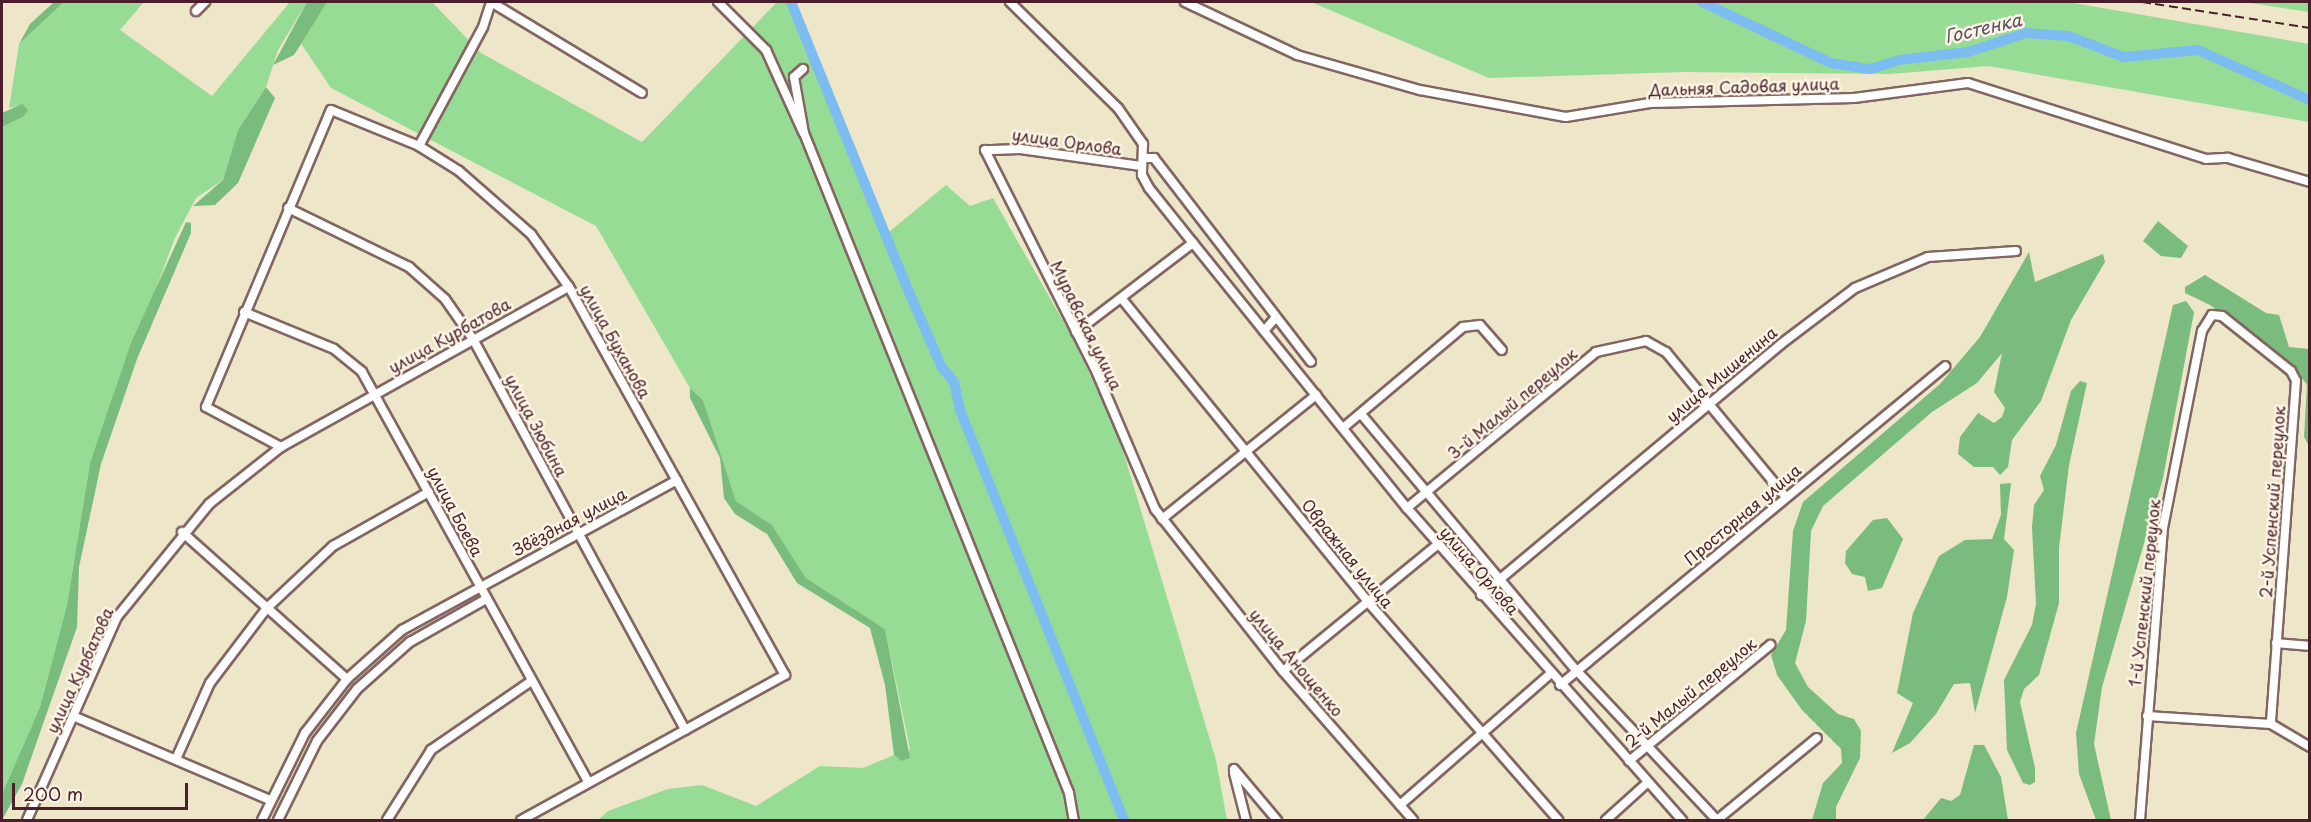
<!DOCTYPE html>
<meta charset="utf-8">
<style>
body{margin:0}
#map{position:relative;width:2311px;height:822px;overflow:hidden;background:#ede6c8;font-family:"Playpen Sans",sans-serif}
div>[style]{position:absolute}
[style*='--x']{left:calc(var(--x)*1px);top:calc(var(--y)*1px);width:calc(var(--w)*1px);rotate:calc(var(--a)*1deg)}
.green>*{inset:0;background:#97dc95}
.forest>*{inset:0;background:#79bc7e}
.river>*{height:10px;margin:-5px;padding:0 5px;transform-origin:5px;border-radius:5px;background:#7cbcf0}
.roads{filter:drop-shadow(2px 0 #836562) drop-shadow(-2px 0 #836562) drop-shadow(0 2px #836562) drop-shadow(0 -2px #836562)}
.minor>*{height:8px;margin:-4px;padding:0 4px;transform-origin:4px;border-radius:4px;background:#fff}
.rail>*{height:1.5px;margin-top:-0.75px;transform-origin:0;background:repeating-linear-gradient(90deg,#4a1f2b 0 9px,transparent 0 13.5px)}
span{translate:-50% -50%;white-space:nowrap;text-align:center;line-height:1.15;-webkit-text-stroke:5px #fcf5e5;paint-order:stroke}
.street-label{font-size:16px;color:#4a1f2b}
.water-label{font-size:18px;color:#594e66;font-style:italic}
.frame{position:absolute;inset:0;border:3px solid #4a1f2b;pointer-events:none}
.scale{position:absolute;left:12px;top:783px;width:176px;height:27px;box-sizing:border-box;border:3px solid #4a1f2b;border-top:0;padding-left:8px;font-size:18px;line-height:21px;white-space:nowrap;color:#4a1f2b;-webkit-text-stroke:4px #fcf5e5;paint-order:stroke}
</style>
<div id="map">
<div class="green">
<i style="clip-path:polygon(64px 2px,144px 2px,120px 30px,212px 96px,290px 2px,307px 2px,278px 50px,266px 87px,238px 130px,223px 180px,196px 198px,175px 238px,90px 463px,67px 605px,40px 707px,2px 794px,2px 127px,23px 117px,22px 105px,9px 108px,19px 44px)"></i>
<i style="clip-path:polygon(327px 2px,432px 2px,481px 53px,642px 142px,777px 2px,789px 2px,889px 232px,946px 185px,970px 206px,993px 198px,1071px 335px,1117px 431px,1216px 760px,1227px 820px,598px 820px,608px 811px,668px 789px,702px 785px,756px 806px,820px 766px,863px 768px,894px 755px,901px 761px,910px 749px,885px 629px,806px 578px,772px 525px,736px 501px,703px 400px,690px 388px,596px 226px,331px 88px,300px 42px)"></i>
<i style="clip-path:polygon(1311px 2px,2068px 2px,2309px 44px,2309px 122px,1988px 66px,1890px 74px,1684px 72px,1489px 78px)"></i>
<i style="clip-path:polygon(2243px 2px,2309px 2px,2309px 12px)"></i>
</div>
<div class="forest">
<i style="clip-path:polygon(54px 2px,64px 2px,19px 44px,30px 24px)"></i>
<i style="clip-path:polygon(307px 2px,327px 2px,294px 55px,273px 65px)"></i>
<i style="clip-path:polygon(266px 87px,275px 98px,238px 183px,215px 205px,193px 206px,223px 180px,238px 130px)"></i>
<i style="clip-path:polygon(22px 104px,28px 110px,23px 117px,2px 127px,2px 113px)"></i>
<i style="clip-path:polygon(2158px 221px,2188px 246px,2181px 258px,2161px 256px,2143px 241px)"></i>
<i style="clip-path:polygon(186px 222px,191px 223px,191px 233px,137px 359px,101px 464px,79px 567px,77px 627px,22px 784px,2px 820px,2px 794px,40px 707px,67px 605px,90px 463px,131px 343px)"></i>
<i style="clip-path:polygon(2029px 252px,2035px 282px,2103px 254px,2105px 262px,2071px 320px,2041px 401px,2012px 440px,2008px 467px,2000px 475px,1993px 467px,1974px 467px,1958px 454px,1960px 437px,1978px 413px,1994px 423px,2002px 417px,2005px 408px,1994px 392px,2002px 353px,1977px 383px,1932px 412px,1823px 506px,1811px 531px,1806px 621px,1795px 663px,1808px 687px,1838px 714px,1854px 719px,1861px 731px,1860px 758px,1836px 807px,1836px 820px,1812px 820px,1823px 783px,1842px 763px,1841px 749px,1802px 710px,1777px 675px,1771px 655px,1786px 630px,1793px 531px,1803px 502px,1940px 384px,1980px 337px)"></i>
<i style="clip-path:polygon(2205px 275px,2266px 313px,2279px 315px,2289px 347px,2309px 349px,2309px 446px,2304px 437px,2307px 385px,2297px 371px,2210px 305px,2185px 293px,2185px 287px)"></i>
<i style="clip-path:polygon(2186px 301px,2194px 312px,2163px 478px,2102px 687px,2094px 744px,2111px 820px,2096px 820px,2079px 774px,2076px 733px,2173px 305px)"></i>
<i style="clip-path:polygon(2080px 381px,2087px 383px,2069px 465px,2059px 548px,2059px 603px,2039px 675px,2024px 689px,2020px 702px,2035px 768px,2035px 782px,2030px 785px,2023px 783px,2007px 750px,2004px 680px,2032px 625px,2036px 604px,2032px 527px,2034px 505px,2044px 490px,2040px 476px,2056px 445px,2071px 391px)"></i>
<i style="clip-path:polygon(690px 388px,703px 400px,736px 501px,772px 525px,806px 578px,885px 629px,910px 758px,901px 761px,894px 755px,885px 685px,870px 628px,797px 583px,767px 534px,735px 514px,724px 498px,720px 458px,690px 398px)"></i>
<i style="clip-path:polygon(2011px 483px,2004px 539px,2014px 550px,2007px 597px,1975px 713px,1970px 683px,1954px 684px,1936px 714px,1910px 743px,1892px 753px,1913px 703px,1897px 693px,1913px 613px,1939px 556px,1965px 540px,1992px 539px,2001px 515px,2000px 484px)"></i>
<i style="clip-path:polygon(1887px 518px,1903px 539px,1882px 588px,1868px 591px,1865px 577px,1852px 574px,1845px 563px,1846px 551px,1873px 520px)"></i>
<i style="clip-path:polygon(1974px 745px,1984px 745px,2001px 777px,2008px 820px,1923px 820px,1941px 798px,1951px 801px,1960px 795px)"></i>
</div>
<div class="river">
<i style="--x:791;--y:2;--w:305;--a:67.9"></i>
<i style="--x:906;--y:285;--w:88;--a:66.6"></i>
<i style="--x:941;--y:366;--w:21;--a:51"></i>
<i style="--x:954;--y:382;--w:29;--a:78"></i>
<i style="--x:960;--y:410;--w:442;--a:68.2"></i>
<i style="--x:1702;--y:2;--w:143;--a:25.3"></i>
<i style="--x:1831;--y:63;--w:39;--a:9"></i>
<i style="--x:1870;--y:69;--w:30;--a:-17"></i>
<i style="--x:1899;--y:60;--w:69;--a:-6.6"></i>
<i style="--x:1968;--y:52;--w:61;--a:-18.1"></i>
<i style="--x:2026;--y:33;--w:42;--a:4.1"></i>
<i style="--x:2068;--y:36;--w:60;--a:20.6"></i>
<i style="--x:2124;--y:57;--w:74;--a:-5.4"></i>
<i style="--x:2198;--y:50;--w:123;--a:24.1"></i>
</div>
<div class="roads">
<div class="minor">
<i style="--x:491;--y:2;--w:176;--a:31.1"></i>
<i style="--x:718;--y:2;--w:68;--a:45"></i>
<i style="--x:766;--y:50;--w:90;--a:65.7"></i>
<i style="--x:1010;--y:2;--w:151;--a:44.5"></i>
<i style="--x:1118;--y:108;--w:44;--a:55.2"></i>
<i style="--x:1143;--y:144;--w:31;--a:92"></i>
<i style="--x:1142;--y:175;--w:15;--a:62"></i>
<i style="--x:1149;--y:188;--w:70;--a:51.3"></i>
<i style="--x:1193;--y:243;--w:341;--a:51.1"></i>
<i style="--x:1407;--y:508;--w:416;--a:48.6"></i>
<i style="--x:1185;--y:2;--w:124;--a:25.3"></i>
<i style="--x:1297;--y:55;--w:128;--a:15.9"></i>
<i style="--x:1420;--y:90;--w:148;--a:10.5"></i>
<i style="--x:1566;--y:117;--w:85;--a:-9.5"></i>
<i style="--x:1650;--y:103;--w:204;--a:-1.4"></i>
<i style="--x:1854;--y:98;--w:115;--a:-7.5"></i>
<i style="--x:1968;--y:83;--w:250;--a:17.7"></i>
<i style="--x:2206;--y:159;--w:22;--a:-3"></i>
<i style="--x:2228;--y:158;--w:85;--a:16.3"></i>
<i style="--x:196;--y:11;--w:13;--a:-45"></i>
<i style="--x:803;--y:69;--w:12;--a:138"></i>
<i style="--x:794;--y:77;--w:57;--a:79.9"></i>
<i style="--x:804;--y:133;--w:711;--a:68.12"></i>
<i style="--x:1069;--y:793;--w:27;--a:80"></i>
<i style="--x:419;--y:146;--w:135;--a:-61.7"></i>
<i style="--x:483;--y:27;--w:26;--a:-72"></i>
<i style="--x:1144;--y:158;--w:10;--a:0"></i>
<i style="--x:1154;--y:158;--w:257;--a:52.4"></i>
<i style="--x:1141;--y:166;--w:122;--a:-172"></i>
<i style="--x:1020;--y:149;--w:35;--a:178"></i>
<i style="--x:985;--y:150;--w:250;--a:63.3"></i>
<i style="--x:1097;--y:373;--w:148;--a:66.9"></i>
<i style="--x:1155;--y:509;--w:206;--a:51.7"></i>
<i style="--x:1283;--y:671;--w:198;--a:48.9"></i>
<i style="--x:288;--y:208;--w:135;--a:26"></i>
<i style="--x:409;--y:267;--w:48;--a:41.6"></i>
<i style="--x:445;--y:299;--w:49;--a:55"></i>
<i style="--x:473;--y:339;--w:445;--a:61.5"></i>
<i style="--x:1122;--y:299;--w:392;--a:50.9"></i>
<i style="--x:1369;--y:603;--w:288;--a:48.9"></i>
<i style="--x:244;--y:312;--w:97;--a:22.3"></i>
<i style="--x:334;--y:349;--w:36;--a:39"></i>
<i style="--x:362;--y:372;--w:467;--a:61.1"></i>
<i style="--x:1264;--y:331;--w:18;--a:-49"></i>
<i style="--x:1076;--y:332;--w:147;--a:-37.3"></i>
<i style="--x:1361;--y:414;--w:336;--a:50"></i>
<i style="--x:1577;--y:671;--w:204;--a:46.8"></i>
<i style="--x:1343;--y:428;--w:157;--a:-40.1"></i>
<i style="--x:1463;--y:327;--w:17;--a:-7"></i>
<i style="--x:1480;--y:325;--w:33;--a:49"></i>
<i style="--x:281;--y:447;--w:85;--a:-151.9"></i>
<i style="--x:206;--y:407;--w:322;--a:-67.2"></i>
<i style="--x:331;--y:110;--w:95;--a:22.2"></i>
<i style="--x:419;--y:146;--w:47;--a:32"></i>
<i style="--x:459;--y:171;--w:96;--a:41.2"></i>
<i style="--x:531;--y:234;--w:65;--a:54.4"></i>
<i style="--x:569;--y:287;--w:444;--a:60.9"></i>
<i style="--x:785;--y:675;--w:301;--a:151.2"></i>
<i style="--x:1407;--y:508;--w:245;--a:-39.5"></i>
<i style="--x:1596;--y:352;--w:51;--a:-12.4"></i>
<i style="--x:1646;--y:341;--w:23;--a:29"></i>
<i style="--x:1666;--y:352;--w:188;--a:50.4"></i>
<i style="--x:1162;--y:519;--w:198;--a:-38.8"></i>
<i style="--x:182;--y:532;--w:221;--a:41.7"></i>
<i style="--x:1481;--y:595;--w:391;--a:-39.9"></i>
<i style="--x:1781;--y:344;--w:93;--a:-37.1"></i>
<i style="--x:1855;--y:288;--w:79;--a:-23"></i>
<i style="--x:1928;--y:257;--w:88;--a:-3.9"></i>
<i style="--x:2276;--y:643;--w:34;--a:5"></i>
<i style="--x:1283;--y:671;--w:200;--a:-39.3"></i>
<i style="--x:1560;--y:685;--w:500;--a:-39.6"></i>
<i style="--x:73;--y:716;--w:214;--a:23.1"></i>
<i style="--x:2147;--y:716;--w:124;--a:3.7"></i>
<i style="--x:2271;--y:724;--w:45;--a:30.5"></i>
<i style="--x:176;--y:759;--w:83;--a:-65.9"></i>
<i style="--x:210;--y:683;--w:94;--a:-52.8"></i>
<i style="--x:267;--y:608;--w:91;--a:-43.2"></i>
<i style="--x:333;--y:546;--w:110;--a:-29.4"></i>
<i style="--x:1629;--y:761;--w:183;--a:-39.4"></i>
<i style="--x:1234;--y:769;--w:67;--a:49.9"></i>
<i style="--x:1234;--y:773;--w:49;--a:75.7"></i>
<i style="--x:1400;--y:805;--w:199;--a:-41.1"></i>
<i style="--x:27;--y:820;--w:222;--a:-66.1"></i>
<i style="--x:117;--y:617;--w:146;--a:-50.8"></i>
<i style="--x:209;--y:504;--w:92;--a:-38.4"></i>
<i style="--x:281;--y:447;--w:329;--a:-29.1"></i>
<i style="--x:262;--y:820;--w:97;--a:-63.7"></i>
<i style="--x:305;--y:733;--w:68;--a:-52.1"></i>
<i style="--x:347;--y:679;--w:74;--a:-41.7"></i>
<i style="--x:402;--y:630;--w:313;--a:-28.6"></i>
<i style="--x:278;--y:820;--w:88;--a:-63.7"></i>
<i style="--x:317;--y:741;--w:66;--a:-52.4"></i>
<i style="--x:357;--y:689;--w:71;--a:-41.6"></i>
<i style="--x:410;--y:642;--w:87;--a:-29.5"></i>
<i style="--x:387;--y:820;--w:83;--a:-57.8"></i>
<i style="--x:431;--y:750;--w:120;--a:-34.5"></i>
<i style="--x:1606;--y:820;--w:55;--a:-42.1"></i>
<i style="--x:1717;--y:820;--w:129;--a:-39.4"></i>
<i style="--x:2140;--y:820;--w:293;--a:-85.5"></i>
<i style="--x:2163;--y:528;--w:201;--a:-78.8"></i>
<i style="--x:2202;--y:331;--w:19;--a:-58"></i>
<i style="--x:2212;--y:315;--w:10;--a:6"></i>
<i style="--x:2222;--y:316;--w:88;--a:38.6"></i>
<i style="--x:2291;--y:371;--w:11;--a:63"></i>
<i style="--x:2296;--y:381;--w:344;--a:94.2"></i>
</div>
</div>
<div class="rail">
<i style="--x:2142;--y:2;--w:170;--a:8.8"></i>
</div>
<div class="street-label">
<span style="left:1744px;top:86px;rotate:-2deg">Дальняя Садовая улица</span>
<span style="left:1067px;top:141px;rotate:8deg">улица Орлова</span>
<span style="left:1087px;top:325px;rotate:64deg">Муравская улица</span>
<span style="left:449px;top:335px;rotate:-29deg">улица Курбатова</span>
<span style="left:616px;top:341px;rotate:61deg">улица Буханова</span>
<span style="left:1721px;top:374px;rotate:-40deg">улица Мишенина</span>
<span style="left:1512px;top:403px;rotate:-40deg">3-й Малый переулок</span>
<span style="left:537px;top:425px;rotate:62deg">улица Зюбина</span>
<span style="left:2272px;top:502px;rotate:-86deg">2-й Успенский переулок</span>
<span style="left:456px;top:511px;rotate:62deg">улица Боева</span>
<span style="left:1742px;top:514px;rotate:-40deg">Просторная улица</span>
<span style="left:569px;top:521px;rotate:-28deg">Звёздная улица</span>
<span style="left:1348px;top:553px;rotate:51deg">Овражная улица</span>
<span style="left:1480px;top:570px;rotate:49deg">улица Орлова</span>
<span style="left:2144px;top:593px;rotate:-84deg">1-й Успенский переулок</span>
<span style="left:1297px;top:662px;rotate:50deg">улица Анощенко</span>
<span style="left:79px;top:670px;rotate:-65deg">улица Курбатова</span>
<span style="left:1690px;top:692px;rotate:-39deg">2-й Малый переулок</span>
</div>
<div class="water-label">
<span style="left:1983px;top:28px;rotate:-13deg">Гостенка</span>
</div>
<div class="frame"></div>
<div class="scale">200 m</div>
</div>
